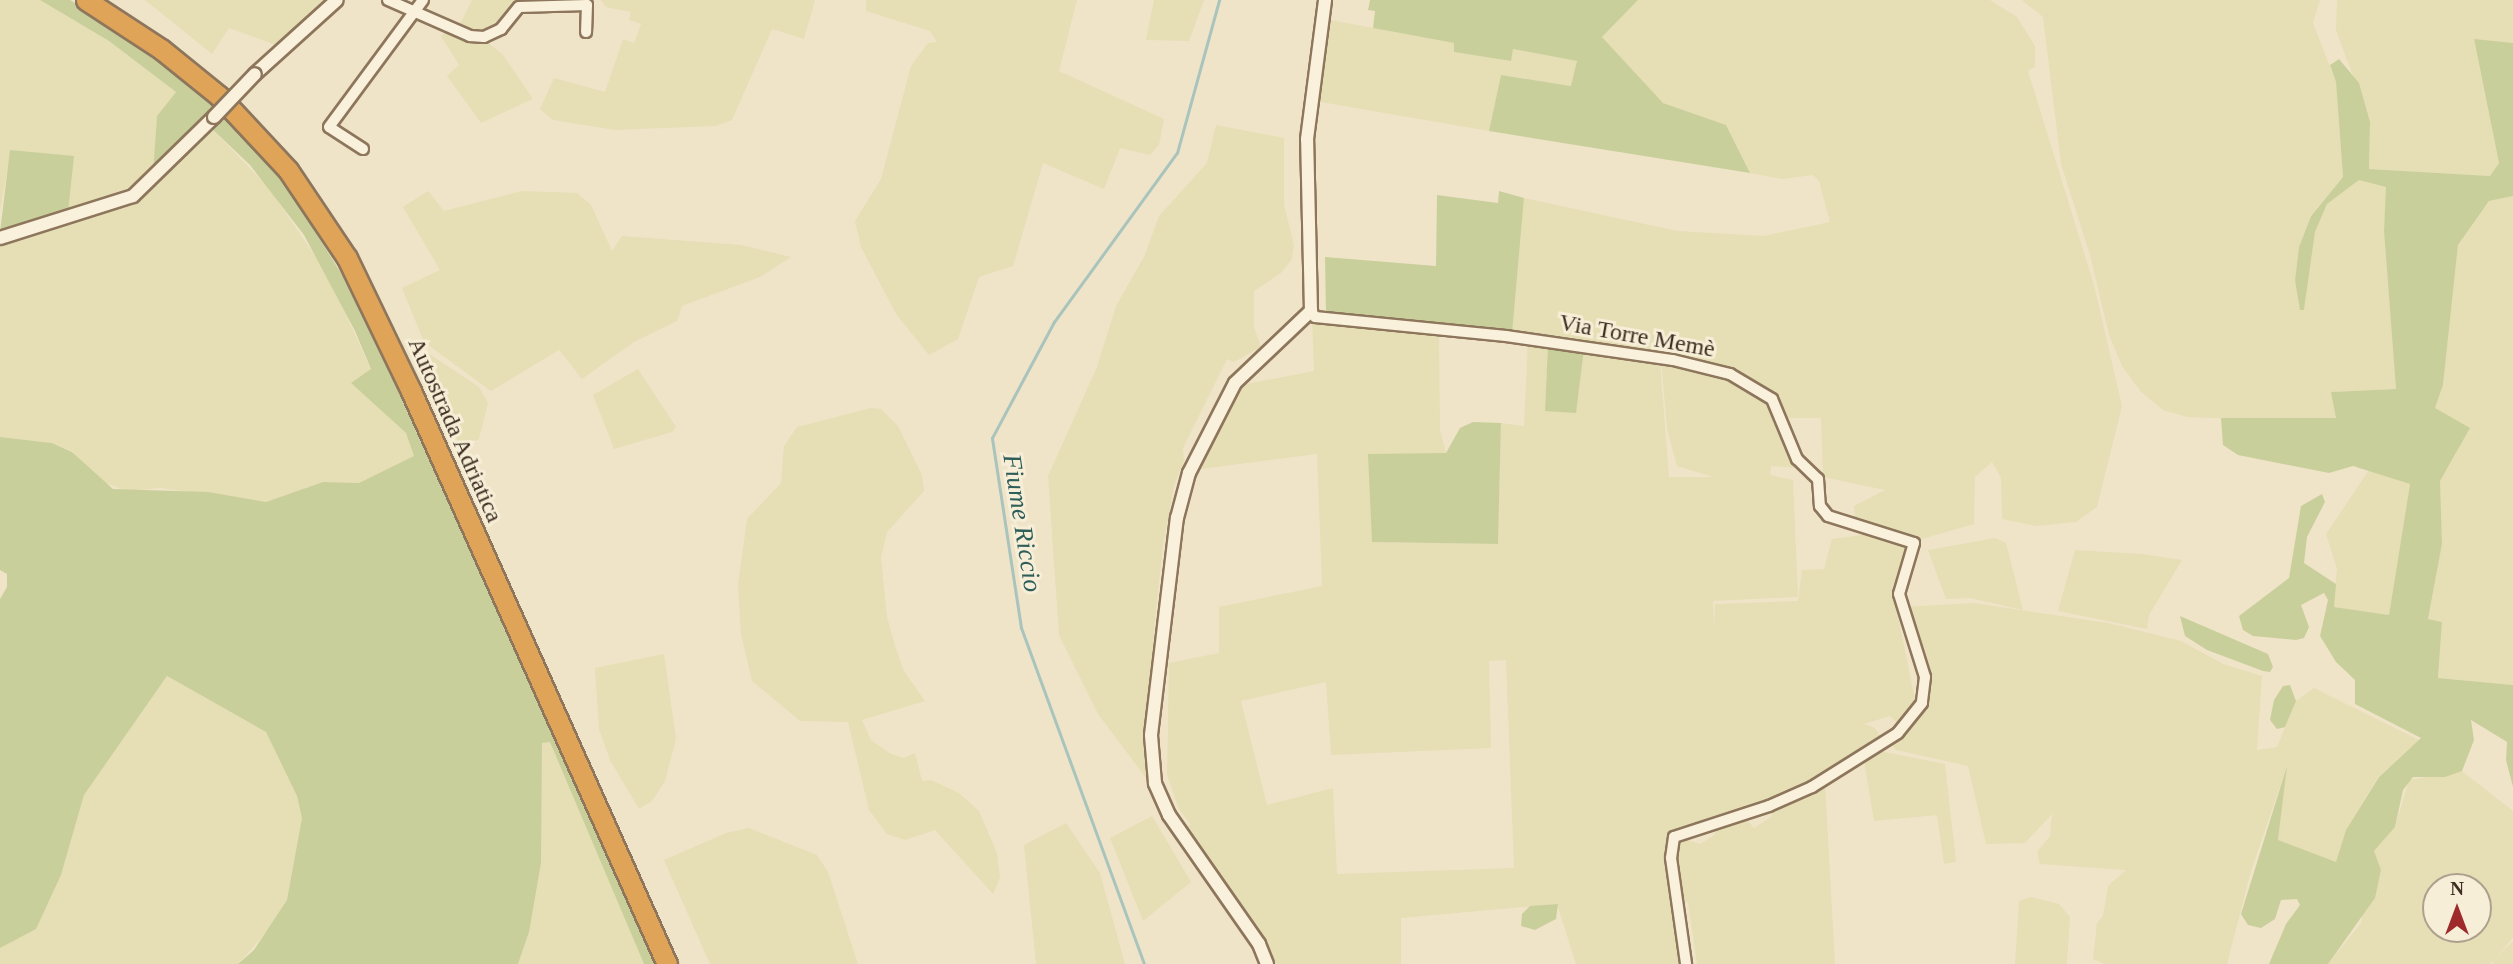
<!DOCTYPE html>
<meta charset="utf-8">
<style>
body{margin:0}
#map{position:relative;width:2513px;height:964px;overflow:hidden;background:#f0e4c8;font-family:"Times New Roman",serif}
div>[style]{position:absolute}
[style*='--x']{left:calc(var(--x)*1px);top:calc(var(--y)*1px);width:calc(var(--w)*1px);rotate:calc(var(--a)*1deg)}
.farmland>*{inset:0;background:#e6deb5}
.green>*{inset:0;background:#c9cf9b}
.stream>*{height:2.5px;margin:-1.25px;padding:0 1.25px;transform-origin:1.25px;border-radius:1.25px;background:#a9c4bc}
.roads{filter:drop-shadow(2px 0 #8d765c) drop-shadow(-2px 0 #8d765c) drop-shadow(0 2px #8d765c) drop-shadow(0 -2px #8d765c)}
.minor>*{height:10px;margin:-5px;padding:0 5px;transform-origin:5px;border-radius:5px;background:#faf1dc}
.tertiary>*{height:12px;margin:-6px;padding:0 6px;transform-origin:6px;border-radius:6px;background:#faf1dc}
.motorway>*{height:19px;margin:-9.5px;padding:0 9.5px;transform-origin:9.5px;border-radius:9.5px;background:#e0a458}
.bridges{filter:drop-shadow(2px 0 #8d765c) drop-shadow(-2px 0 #8d765c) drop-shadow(0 2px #8d765c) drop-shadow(0 -2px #8d765c)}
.tertiary-bridge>*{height:12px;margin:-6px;padding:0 6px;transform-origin:6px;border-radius:6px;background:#faf1dc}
span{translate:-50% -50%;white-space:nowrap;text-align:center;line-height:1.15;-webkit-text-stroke:6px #f7eed8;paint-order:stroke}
.street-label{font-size:24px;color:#3d2e20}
.water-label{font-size:26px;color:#2f5d5a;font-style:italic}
.north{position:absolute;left:2422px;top:873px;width:70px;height:70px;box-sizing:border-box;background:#f7eed8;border:2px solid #ada18e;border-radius:50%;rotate:0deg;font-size:19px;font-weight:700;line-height:28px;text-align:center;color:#3d2e20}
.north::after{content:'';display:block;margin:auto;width:24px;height:32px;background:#9e2a2b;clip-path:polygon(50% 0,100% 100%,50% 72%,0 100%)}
</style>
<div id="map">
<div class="farmland">
<i style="clip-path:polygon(0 0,40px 0,109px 41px,176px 92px,157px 116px,153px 172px,140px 183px,68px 212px,11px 150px,0 211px)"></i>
<i style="clip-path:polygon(145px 0,326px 0,276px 45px,229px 28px,212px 54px)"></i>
<i style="clip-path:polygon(472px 0,517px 0,503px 22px,485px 34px,458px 28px)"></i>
<i style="clip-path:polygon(601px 0,815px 0,804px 39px,772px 29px,732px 120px,716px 126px,615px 130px,553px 120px,540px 109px,554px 78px,605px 92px,623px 39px,634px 43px,641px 24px,629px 20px,631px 12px,606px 7px)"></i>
<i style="clip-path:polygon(866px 0,1077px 0,1059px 71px,1164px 119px,1159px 145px,1150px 155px,1120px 148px,1104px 189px,1043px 163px,1013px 266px,979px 277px,958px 339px,929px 355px,896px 314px,861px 247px,855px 221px,881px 179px,911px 66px,928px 43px,937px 42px,930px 31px,866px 11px)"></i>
<i style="clip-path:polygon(1154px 0,1204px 0,1189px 41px,1146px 40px)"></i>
<i style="clip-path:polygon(1638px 0,1990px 0,2017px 17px,2035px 46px,2035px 67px,2028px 71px,2094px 285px,2122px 406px,2097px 507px,2076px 522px,2036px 526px,2002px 519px,2001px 478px,1992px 462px,1975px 477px,1974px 524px,1918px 540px,1855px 522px,1854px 506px,1885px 490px,1823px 477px,1821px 418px,1782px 418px,1771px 395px,1725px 370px,1512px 334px,1524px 198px,1677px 231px,1764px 236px,1830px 222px,1819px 181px,1813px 175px,1782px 179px,1750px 173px,1726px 125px,1663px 103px,1602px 37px)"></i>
<i style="clip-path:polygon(2022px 0,2320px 0,2313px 23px,2336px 82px,2343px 177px,2311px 215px,2299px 247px,2295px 280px,2304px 310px,2315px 232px,2327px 204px,2359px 180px,2387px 187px,2384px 231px,2396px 389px,2332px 392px,2337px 418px,2286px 421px,2187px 417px,2163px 410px,2141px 392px,2122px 366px,2109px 335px,2090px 255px,2061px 164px,2043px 17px)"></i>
<i style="clip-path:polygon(2337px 0,2513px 0,2513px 43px,2474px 40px,2499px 163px,2491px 176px,2369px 169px,2370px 122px,2336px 30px)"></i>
<i style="clip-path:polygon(1325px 19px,1454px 43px,1454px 52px,1510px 61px,1513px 49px,1577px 61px,1572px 86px,1501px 75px,1489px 131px,1315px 101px)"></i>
<i style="clip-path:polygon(446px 32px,486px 41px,503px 55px,533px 99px,481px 123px,447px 76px,459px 65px,441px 36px)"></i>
<i style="clip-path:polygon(1216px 125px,1284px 138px,1284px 205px,1294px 245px,1292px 259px,1281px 273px,1254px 291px,1254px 327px,1261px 347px,1234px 362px,1227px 359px,1183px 448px,1184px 461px,1174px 486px,1163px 546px,1154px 629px,1146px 778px,1098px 714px,1059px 635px,1048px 476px,1097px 367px,1116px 306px,1144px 257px,1159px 216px,1207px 163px)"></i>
<i style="clip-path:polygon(211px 128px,269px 188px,328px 275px,371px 370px,351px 383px,406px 433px,414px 456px,390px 471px,359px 483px,323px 482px,266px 502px,160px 488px,126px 491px,101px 481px,72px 451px,52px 443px,0 437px,0 242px,152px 186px)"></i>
<i style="clip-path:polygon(428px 191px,444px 211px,522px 191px,577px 193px,591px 205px,612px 251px,622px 236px,741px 245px,791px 257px,760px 277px,682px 306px,677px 321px,634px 342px,582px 379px,559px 350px,491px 391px,424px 342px,402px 288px,440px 270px,403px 207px)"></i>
<i style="clip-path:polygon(2513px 196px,2513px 685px,2438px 678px,2442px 622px,2428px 619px,2442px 544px,2439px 481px,2456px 454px,2435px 408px,2443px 385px,2458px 245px,2489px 201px)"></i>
<i style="clip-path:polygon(evenodd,1312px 319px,1439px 330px,1440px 430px,1446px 453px,1373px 542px,1498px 544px,1501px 423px,1524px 426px,1528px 340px,1548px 344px,1545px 411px,1584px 349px,1660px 362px,1669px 477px,1713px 477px,1677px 466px,1667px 429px,1661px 359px,1724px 373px,1769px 398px,1796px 463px,1797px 468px,1771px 466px,1770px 475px,1793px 480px,1798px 597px,1713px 601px,1714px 631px,1715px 604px,1798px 601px,1802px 570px,1824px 569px,1832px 539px,1869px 534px,1910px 549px,1894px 597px,1917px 709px,1902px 728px,1890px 716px,1864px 724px,1875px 728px,1884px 742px,1767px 805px,1672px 833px,1683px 964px,1576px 964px,1557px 904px,1401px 918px,1401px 964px,1274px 964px,1255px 928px,1185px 827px,1191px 825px,1179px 809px,1167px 775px,1169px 663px,1219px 653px,1219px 607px,1322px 586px,1317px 454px,1193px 470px,1241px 385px,1314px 371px,1312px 319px,1506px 660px,1514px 868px,1337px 874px,1333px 788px,1267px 805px,1241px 701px,1326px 682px,1331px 755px,1491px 748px,1489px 661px,1506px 660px)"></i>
<i style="clip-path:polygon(428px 353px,479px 387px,488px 403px,479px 439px,461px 449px,419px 357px)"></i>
<i style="clip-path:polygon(638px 369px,676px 427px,672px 432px,614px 449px,593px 395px)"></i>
<i style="clip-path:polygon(871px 408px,881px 409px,898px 426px,922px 475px,924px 491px,887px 532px,881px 558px,887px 617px,896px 649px,904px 671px,925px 701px,862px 720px,871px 740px,891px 754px,904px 758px,915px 753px,922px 781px,931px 780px,959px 793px,979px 811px,997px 853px,1000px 878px,993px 894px,935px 830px,905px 840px,887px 834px,869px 810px,848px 722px,800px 721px,752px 681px,741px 634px,738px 585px,747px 519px,781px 483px,784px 446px,797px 427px)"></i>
<i style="clip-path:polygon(2369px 470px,2410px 484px,2389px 615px,2333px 607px,2337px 569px,2326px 534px)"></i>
<i style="clip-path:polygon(1995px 538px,2006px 543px,2023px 610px,1970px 598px,1946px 599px,1928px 550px)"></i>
<i style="clip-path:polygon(2075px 550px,2142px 554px,2182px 560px,2149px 615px,2147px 629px,2058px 611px)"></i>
<i style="clip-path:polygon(1974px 603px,2108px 623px,2181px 641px,2223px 664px,2262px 676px,2257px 750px,2277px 747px,2296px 701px,2314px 688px,2419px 740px,2378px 777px,2346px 830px,2336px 863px,2278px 840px,2286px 769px,2251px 871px,2227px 964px,2104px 964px,2093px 959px,2097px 923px,2103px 916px,2108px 886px,2126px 870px,2040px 864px,2037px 852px,2050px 836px,2052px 814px,2025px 843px,1986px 844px,1968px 766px,1896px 750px,1888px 742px,1927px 689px,1903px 607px)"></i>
<i style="clip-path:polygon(664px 654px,676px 739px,665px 781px,652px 801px,639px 809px,610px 760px,599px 729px,595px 668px)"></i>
<i style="clip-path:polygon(167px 676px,266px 732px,297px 796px,302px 818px,294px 869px,287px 900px,272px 926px,238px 964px,0 964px,0 948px,36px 928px,61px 875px,84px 795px)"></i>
<i style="clip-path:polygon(542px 742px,551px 742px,644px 964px,518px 964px,529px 932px)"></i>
<i style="clip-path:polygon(1879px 751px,1945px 764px,1956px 862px,1944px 864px,1937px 815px,1874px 821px,1864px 761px)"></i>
<i style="clip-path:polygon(evenodd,2462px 771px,2513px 811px,2513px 938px,2496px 957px,2513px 941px,2513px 964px,2492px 964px,2493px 960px,2490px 964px,2320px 964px,2328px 964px,2361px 923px,2374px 851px,2395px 827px,2409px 780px,2462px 771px,2436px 887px,2478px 887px,2478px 929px,2436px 929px,2436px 887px)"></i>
<i style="clip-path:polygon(1825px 783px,1835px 964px,1697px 964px,1688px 903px,1678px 895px,1677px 836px,1700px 844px,1713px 836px,1722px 821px,1743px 815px,1754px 828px,1771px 817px,1774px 808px)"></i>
<i style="clip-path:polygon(1152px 816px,1191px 882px,1143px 921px,1110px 838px)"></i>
<i style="clip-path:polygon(1066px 823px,1100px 873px,1125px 964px,1036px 964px,1024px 845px)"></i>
<i style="clip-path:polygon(749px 828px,817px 855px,828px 872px,858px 964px,710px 964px,664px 860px,726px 833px)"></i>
<i style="clip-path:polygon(2031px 897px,2059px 904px,2070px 917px,2067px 964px,2015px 964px,2019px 901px)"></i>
</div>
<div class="green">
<i style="clip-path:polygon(40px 0,70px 0,94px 14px,158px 59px,214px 107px,153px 172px,157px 116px,176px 92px,109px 41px)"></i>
<i style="clip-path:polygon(1370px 0,1638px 0,1602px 37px,1663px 103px,1726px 125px,1750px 173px,1489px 131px,1501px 75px,1571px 86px,1577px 61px,1513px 49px,1511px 61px,1454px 52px,1454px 43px,1373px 28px,1375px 11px,1368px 10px)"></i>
<i style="clip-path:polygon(2474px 39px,2513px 43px,2513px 196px,2489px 201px,2458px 245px,2443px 385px,2435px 408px,2470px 428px,2440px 481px,2442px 544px,2428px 619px,2442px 622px,2438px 678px,2513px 685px,2513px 787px,2506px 760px,2507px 742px,2471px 720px,2474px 740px,2462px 771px,2445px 777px,2413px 777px,2403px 790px,2395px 827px,2374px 851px,2381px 870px,2375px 898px,2328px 964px,2269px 964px,2286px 924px,2300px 905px,2297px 899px,2281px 900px,2275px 919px,2261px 928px,2248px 925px,2241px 914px,2287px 766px,2278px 840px,2336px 862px,2346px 830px,2379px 777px,2421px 738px,2355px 704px,2355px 680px,2336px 662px,2320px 636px,2328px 600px,2324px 593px,2301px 605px,2309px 627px,2304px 638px,2296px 640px,2253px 636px,2243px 630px,2239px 616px,2289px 578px,2301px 506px,2322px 494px,2325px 502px,2307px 537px,2304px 563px,2336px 584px,2334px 607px,2389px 615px,2410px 484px,2353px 466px,2329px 473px,2238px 455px,2223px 445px,2221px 418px,2336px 418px,2331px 392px,2396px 389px,2384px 231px,2386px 187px,2359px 180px,2327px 204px,2315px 232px,2304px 310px,2300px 310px,2295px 280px,2299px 247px,2311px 216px,2343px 177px,2336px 82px,2330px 65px,2339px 59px,2359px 83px,2370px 122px,2369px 169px,2490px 176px,2499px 163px)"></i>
<i style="clip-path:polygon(224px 114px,280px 176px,356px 297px,655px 964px,644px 964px,550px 742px,542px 743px,541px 863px,529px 932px,518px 964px,238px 964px,254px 950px,287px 900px,302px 818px,297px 796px,266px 732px,167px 676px,84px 795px,61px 875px,36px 929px,0 948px,0 599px,7px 587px,7px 574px,0 570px,0 437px,52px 443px,72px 452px,113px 489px,208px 492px,266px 502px,323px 482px,359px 483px,414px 456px,406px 433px,351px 383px,371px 369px,355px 331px,304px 235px,250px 165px,211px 128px)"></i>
<i style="clip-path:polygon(10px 150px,74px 156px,68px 212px,0 232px)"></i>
<i style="clip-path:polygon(1499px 191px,1524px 198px,1512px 334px,1326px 314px,1325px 257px,1436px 266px,1437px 195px,1498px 203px)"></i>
<i style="clip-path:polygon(1548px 344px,1584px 349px,1576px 413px,1545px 411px)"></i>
<i style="clip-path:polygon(1473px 422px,1501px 423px,1498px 544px,1372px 542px,1368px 454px,1446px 453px,1460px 428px)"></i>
<i style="clip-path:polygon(2180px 616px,2268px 654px,2273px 667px,2270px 672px,2263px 671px,2207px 650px,2185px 636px)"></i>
<i style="clip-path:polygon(2290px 685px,2296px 701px,2285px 727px,2277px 729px,2270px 720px,2274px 700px,2283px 686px)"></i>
<i style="clip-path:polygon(1558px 904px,1556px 919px,1535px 930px,1521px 926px,1522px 914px,1530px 906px)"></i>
</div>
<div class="stream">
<i style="--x:1144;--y:964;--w:358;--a:-110.1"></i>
<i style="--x:1021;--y:628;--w:192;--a:-98.7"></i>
<i style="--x:992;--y:438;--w:132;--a:-61.9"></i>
<i style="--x:1054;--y:322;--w:209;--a:-54"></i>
<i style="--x:1177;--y:153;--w:159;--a:-74.6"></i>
</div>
<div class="roads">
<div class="minor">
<i style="--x:388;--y:0;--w:90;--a:23.7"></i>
<i style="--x:470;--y:36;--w:14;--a:4"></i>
<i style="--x:484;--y:37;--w:19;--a:-25"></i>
<i style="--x:501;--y:29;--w:28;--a:-51"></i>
<i style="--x:519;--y:7;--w:68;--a:-1.7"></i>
<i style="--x:587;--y:5;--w:27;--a:92"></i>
<i style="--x:363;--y:149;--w:40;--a:-147.1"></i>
<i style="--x:329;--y:127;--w:158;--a:-53.5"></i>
<i style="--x:1311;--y:311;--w:7;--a:56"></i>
<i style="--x:1315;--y:317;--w:192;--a:5.7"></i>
<i style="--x:1506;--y:336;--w:169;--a:8.2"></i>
<i style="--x:1673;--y:360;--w:59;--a:13.8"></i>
<i style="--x:1730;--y:374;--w:49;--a:30.8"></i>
<i style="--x:1772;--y:399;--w:65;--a:67.4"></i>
<i style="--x:1797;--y:459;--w:29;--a:44"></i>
<i style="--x:1818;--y:479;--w:27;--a:86"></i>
<i style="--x:1820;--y:506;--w:13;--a:51"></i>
<i style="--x:1828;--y:516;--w:90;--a:17.4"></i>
<i style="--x:1914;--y:543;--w:53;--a:106.4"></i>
<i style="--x:1899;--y:594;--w:87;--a:72.6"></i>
<i style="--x:1925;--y:677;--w:26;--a:97"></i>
<i style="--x:1922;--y:703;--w:38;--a:129"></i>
<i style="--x:1898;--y:733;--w:102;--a:147.9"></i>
<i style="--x:1812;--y:787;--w:47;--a:156.2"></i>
<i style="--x:1769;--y:806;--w:100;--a:161.9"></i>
<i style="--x:1674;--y:837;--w:21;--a:98"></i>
<i style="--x:1671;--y:858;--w:107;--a:81.9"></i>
</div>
<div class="tertiary">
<i style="--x:255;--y:74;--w:110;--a:-42.1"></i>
<i style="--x:0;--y:238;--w:139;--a:-17.5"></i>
<i style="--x:133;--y:196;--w:113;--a:-44.3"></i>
<i style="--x:1267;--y:964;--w:22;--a:-112"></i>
<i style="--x:1259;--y:944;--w:157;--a:-124.9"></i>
<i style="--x:1169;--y:815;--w:35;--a:-114"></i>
<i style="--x:1155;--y:783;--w:48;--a:-94.8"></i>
<i style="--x:1151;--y:735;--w:219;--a:-83.2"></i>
<i style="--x:1177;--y:518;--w:47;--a:-75.1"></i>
<i style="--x:1189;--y:473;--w:101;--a:-62.9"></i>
<i style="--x:1235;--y:383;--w:105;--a:-43.5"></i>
<i style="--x:1311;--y:311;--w:172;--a:-91.3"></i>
<i style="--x:1307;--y:139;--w:140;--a:-82.6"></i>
</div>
<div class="motorway">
<i style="--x:86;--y:0;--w:90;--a:33.2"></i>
<i style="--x:161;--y:49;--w:75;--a:39"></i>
<i style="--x:219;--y:96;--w:101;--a:47"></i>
<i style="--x:288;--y:170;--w:106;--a:56.2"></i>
<i style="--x:347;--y:258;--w:148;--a:64.3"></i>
<i style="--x:411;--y:391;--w:628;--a:65.93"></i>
</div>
</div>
<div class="bridges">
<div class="tertiary-bridge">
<i style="--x:214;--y:117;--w:59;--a:-46.4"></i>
</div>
</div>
<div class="street-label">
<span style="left:1637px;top:336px;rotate:10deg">Via Torre Memè</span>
<span style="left:455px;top:430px;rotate:66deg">Autostrada Adriatica</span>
</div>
<div class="water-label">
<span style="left:1022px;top:523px;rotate:81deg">Fiume Riccio</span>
</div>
<div class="north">N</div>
</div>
